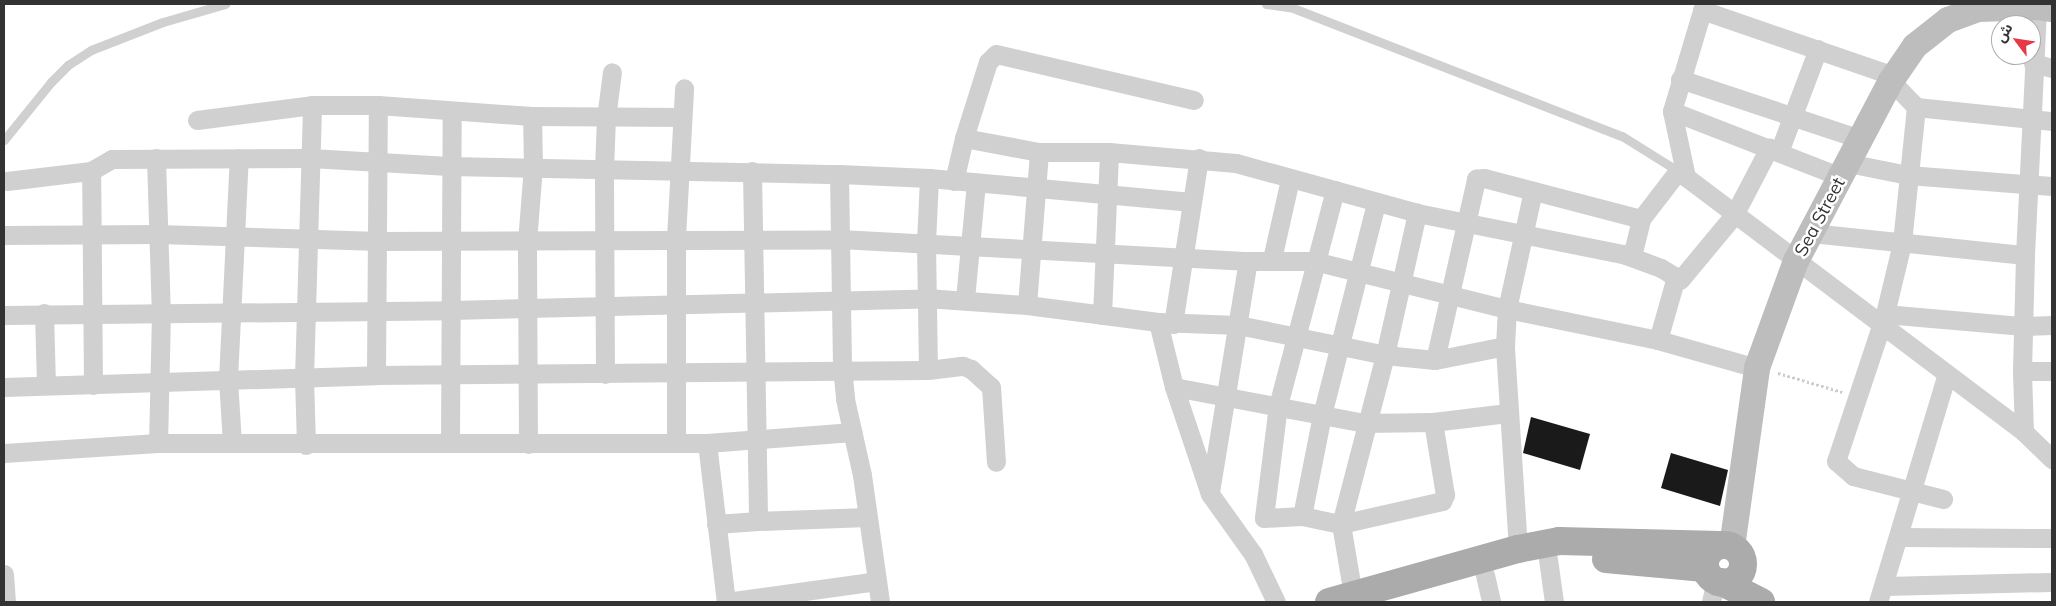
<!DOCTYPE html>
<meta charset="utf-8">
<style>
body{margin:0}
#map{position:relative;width:2056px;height:606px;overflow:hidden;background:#fff;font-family:Mulish,"Noto Sans Arabic",sans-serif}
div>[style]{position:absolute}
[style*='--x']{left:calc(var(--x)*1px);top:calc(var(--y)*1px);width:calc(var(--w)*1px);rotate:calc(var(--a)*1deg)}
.building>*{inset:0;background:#1a1a1a}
.path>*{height:2.5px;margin-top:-1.25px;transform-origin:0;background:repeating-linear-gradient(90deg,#cdcdcd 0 2.5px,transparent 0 5px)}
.lane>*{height:9px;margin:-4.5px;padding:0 4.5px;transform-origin:4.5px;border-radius:4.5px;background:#d0d0d0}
.street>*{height:19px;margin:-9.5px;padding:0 9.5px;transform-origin:9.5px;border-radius:9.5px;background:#d0d0d0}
.secondary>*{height:26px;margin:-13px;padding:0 13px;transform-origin:13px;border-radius:13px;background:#bdbdbd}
.primary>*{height:28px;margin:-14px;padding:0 14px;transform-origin:14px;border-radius:14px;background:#ababab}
.primary>.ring{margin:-14px;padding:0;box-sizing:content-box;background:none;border:28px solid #ababab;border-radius:50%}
span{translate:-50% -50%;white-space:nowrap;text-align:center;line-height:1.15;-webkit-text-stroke:5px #fff;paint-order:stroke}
.street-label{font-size:18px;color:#333}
.frame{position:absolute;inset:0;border:5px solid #333;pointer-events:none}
.north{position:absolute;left:1991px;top:15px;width:50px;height:50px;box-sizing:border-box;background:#fff;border:1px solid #adadad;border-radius:50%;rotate:301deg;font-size:14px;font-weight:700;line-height:20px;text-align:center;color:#333}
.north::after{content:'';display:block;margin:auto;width:18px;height:22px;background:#e63946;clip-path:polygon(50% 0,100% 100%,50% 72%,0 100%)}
</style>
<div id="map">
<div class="building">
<i style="clip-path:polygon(1531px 417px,1590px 434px,1580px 470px,1523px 453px)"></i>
<i style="clip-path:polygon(1671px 453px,1728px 470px,1720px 506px,1661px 488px)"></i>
</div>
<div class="path">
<i style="--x:1778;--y:373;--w:67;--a:16.5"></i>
</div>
<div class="lane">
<i style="--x:1266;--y:4;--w:27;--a:8"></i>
<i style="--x:1293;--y:8;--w:353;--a:21.3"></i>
<i style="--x:1622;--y:136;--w:66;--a:32"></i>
<i style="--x:4;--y:140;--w:75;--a:-51"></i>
<i style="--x:51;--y:82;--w:24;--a:-45"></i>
<i style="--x:68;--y:65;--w:27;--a:-33"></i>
<i style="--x:91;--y:50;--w:77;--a:-21.3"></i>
<i style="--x:163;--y:22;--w:65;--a:-16.2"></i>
</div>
<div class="street">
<i style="--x:1702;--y:10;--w:203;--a:19"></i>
<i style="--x:2033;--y:63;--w:20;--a:15"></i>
<i style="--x:1680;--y:79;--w:190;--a:18.4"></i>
<i style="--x:1891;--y:81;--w:36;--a:46"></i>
<i style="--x:1916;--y:107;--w:137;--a:5.9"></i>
<i style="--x:1916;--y:107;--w:137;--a:95.9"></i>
<i style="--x:1902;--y:243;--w:73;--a:103.5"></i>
<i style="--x:1885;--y:314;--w:155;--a:108.4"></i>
<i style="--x:1836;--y:461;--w:23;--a:41"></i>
<i style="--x:1853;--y:476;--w:93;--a:14.3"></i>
<i style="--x:1672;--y:111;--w:181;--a:21.3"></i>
<i style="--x:197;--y:120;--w:116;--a:-7.4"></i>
<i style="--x:312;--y:105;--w:66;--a:0"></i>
<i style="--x:378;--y:105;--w:154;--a:4.1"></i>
<i style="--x:532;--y:116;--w:150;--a:0.4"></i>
<i style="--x:964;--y:138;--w:76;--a:10.6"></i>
<i style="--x:1039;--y:152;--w:70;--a:0"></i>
<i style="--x:1109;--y:152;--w:127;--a:5"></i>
<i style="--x:1236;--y:163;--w:188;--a:15.4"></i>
<i style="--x:1417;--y:213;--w:210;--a:11.3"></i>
<i style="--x:1623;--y:254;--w:40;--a:20.2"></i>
<i style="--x:1661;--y:268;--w:22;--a:32"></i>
<i style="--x:1680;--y:280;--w:85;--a:-50.3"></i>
<i style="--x:1734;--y:215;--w:76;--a:-62.4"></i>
<i style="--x:1779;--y:152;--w:110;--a:-69.3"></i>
<i style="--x:156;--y:158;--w:155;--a:88.2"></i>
<i style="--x:161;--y:313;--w:130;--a:91.3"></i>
<i style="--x:1848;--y:163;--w:61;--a:11.3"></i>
<i style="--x:1908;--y:175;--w:144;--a:4.4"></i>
<i style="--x:752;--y:171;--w:350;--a:89"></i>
<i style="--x:758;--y:521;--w:109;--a:-2.1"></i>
<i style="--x:839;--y:174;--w:194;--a:89.1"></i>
<i style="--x:842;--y:368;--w:31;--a:84"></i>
<i style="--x:845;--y:399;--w:78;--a:77.4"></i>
<i style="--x:862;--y:475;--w:128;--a:81.9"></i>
<i style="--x:1686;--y:177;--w:67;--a:-102"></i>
<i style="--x:1672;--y:111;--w:112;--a:-73.3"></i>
<i style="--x:7;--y:181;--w:85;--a:-6.8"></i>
<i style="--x:954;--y:181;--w:44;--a:-76.9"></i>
<i style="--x:964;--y:138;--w:80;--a:-72.5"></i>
<i style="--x:988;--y:62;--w:11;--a:-45"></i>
<i style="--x:996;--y:54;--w:203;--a:13.1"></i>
<i style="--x:1335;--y:190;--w:222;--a:104.8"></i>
<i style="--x:1278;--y:405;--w:114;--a:97.1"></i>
<i style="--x:1264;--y:518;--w:38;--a:-3"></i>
<i style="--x:1302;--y:516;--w:40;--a:12"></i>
<i style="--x:1341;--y:524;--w:104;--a:-12.8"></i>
<i style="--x:1442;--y:501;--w:7;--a:-63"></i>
<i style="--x:1445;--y:495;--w:74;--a:-99.3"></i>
<i style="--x:1811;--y:233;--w:215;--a:5.9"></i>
<i style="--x:4;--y:235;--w:154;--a:-0.4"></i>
<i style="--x:158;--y:234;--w:221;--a:1.8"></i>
<i style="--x:379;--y:241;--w:461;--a:-0.2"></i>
<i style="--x:840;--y:239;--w:409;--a:3.1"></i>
<i style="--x:1248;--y:261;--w:66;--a:0"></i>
<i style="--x:1314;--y:261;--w:199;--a:14"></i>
<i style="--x:1507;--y:309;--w:154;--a:11.6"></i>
<i style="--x:1658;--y:340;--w:103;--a:15.8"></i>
<i style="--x:1632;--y:256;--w:38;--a:-76"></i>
<i style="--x:1641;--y:219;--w:61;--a:-52.4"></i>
<i style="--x:1678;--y:171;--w:433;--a:37"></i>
<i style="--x:2024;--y:432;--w:39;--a:44"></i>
<i style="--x:1272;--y:259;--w:82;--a:-77.3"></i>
<i style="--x:965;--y:299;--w:117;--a:-84.6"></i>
<i style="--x:1027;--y:305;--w:153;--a:-85.5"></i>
<i style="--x:44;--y:313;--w:71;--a:88.4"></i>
<i style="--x:1885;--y:314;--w:139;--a:5"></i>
<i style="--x:2023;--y:326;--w:29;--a:-2"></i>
<i style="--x:4;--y:315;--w:447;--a:-0.6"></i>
<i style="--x:451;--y:310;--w:475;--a:-1.4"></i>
<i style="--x:926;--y:298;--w:101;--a:4"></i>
<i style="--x:1027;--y:305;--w:132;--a:7.4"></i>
<i style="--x:1158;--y:322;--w:67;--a:76.2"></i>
<i style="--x:1174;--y:387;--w:113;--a:71.4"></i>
<i style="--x:1210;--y:494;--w:74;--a:54.4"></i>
<i style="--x:1253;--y:554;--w:53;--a:64.4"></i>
<i style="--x:1102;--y:315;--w:163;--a:-87.5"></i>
<i style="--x:1158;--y:322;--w:80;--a:2.1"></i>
<i style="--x:1238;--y:325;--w:150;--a:11.5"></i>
<i style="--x:1385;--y:355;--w:50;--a:5.7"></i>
<i style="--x:1435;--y:360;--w:186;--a:-77.2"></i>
<i style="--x:1476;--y:179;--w:8;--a:-7"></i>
<i style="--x:1484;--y:178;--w:162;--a:14.6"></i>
<i style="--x:1173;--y:324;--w:168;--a:-81.1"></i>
<i style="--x:1658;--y:340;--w:66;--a:-74.1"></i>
<i style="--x:1435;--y:360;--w:71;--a:-11.3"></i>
<i style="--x:928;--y:370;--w:128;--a:-90.9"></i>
<i style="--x:926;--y:242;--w:64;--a:-87.3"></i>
<i style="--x:2022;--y:371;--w:30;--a:0"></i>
<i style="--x:605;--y:374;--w:205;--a:-90.3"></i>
<i style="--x:604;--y:169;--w:51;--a:-87.8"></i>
<i style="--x:606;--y:118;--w:46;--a:-82.6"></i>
<i style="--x:376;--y:375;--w:270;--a:-89.6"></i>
<i style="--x:93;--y:385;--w:214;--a:-90.5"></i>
<i style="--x:91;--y:171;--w:24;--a:-30"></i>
<i style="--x:112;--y:159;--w:198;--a:-0.3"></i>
<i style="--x:310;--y:158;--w:139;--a:3.3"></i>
<i style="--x:449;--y:166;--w:390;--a:1.2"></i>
<i style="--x:839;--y:174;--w:90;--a:2.5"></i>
<i style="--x:929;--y:178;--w:264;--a:5.2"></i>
<i style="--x:4;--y:387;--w:372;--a:-1.8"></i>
<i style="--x:376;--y:375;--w:552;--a:-0.52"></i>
<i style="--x:928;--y:370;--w:35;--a:-7"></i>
<i style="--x:963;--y:366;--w:9;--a:21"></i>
<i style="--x:971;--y:369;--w:27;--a:42"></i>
<i style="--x:991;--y:387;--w:75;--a:86.2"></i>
<i style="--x:1174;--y:387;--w:194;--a:10.7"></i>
<i style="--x:1365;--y:423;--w:68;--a:-0.8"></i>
<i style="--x:1433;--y:422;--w:75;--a:-6.9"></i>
<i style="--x:2024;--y:432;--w:61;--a:-91.9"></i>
<i style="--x:2022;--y:371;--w:116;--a:-88.5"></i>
<i style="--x:2025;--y:255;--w:248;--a:-87.2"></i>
<i style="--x:450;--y:441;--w:330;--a:-89.7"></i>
<i style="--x:232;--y:443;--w:64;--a:-93.6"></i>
<i style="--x:228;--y:379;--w:221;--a:-87.2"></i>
<i style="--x:676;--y:443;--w:205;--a:-90"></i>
<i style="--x:676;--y:238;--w:150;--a:-86.9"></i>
<i style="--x:707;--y:443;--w:160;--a:83.2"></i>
<i style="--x:528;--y:444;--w:202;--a:-90.3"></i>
<i style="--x:527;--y:242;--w:76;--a:-85.5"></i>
<i style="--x:533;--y:166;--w:50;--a:-91.1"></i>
<i style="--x:306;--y:445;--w:67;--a:-91.7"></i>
<i style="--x:304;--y:378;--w:273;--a:-88.3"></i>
<i style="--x:4;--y:453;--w:154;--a:-3.7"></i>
<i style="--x:158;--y:443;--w:549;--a:0"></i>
<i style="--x:707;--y:443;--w:146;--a:-4.3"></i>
<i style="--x:1210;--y:492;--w:234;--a:-80.7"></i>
<i style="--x:1302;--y:516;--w:103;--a:-78.8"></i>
<i style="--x:1322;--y:415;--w:219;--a:-75.7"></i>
<i style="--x:716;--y:524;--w:42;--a:-4.1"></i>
<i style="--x:1900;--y:537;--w:152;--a:0.4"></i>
<i style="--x:1518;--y:549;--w:203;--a:-93.7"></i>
<i style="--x:1505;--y:346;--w:37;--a:-87"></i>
<i style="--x:1507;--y:309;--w:121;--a:-77.6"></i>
<i style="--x:1548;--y:559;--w:43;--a:82.1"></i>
<i style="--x:4;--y:574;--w:28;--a:86"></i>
<i style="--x:1485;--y:575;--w:28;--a:77"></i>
<i style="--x:1885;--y:586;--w:167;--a:-1.4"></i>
<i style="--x:1353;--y:595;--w:72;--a:-99.6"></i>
<i style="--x:1341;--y:524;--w:175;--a:-75.4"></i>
<i style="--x:1385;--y:355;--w:146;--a:-77.3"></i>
<i style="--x:726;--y:602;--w:152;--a:-7.9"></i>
<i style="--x:1711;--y:602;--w:22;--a:-77"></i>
<i style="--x:1878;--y:602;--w:238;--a:-73.2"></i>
</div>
<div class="secondary">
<i style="--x:1732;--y:547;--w:181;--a:-82"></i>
<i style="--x:1757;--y:368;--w:114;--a:-70"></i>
<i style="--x:1796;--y:261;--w:204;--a:-62.2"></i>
<i style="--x:1891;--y:81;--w:42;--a:-55.6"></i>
<i style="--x:1915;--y:46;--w:42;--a:-38.2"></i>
<i style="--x:1948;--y:20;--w:32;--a:-20"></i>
<i style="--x:1978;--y:9;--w:59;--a:-1.9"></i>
<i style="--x:2037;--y:7;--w:15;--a:8"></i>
</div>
<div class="primary">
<i class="ring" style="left:1705px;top:545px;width:10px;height:10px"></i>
<i style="--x:1606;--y:559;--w:99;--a:5.2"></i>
<i style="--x:1722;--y:582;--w:44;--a:27.1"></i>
<i style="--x:1329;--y:602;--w:196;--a:-15.7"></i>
<i style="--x:1518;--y:549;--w:42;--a:-11"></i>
<i style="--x:1559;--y:541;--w:161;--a:1.4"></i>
</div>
<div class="street-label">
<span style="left:1820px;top:217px;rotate:-62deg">Sea Street</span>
</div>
<div class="frame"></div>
<div class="north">ش</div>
</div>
